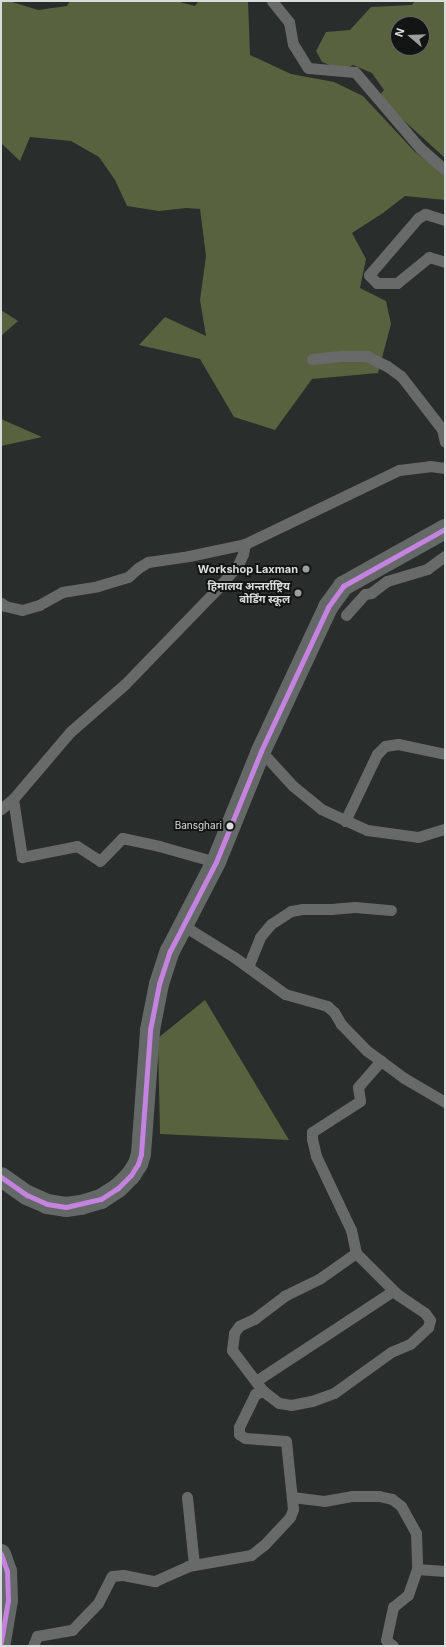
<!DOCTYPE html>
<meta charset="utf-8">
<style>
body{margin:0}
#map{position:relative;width:446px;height:1647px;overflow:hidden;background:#292d2b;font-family:Inter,"Noto Sans Devanagari",sans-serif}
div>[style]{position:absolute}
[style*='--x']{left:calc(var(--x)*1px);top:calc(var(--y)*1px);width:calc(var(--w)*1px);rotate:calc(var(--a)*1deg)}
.forest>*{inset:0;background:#59623e}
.street>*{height:11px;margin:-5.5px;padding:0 5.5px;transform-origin:5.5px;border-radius:5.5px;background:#686a6a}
.highway>*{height:20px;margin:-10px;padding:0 10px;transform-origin:10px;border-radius:10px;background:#646867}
.bus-1>*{height:5px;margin:-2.5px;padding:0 2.5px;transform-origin:2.5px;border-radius:2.5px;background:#c483df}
.dots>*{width:11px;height:11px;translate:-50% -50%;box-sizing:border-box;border:2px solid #131515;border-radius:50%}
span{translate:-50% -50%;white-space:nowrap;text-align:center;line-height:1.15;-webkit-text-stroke:4px #131515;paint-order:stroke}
.bus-label{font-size:10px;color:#d8dcdb}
.right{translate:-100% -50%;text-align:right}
.poi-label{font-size:11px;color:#d8dcdb;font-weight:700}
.frame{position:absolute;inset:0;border:2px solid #d8dcdb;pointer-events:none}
.north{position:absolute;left:390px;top:16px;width:40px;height:40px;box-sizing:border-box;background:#131515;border:1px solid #626564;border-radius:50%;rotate:289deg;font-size:11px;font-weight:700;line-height:16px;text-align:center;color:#d8dcdb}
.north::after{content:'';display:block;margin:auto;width:14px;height:18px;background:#9b9f9d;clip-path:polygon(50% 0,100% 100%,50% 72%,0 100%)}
</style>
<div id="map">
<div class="forest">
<i style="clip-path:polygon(1px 1px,9px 1px,38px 10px,67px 6px,70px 1px,176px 1px,195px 6px,199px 1px,248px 1px,250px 55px,291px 74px,334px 82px,363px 96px,415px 152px,445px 174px,445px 200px,405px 196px,383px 213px,352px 233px,366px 259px,360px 288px,386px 301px,391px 324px,378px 373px,312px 379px,275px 430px,234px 417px,200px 359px,139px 345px,165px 317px,206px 336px,200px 300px,206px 256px,200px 209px,186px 208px,159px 211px,127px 206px,115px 180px,99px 157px,71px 141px,30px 137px,20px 161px,1px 143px)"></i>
<i style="clip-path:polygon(evenodd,415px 1px,445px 1px,445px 158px,378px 97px,384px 90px,372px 73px,353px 65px,342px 70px,322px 62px,316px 51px,326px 32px,350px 30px,371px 7px,412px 5px,415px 1px,398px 24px,422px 24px,422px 48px,398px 48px,398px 24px)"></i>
<i style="clip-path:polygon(1px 310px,18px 321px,1px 336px)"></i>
<i style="clip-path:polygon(1px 419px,42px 437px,1px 446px)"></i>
<i style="clip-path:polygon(205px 1000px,289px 1140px,160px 1134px,158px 1038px)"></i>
</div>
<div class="street">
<i style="--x:272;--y:1;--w:27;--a:51"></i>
<i style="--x:289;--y:22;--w:22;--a:80"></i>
<i style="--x:293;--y:44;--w:28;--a:58"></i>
<i style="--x:308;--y:68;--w:47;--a:4.9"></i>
<i style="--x:355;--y:72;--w:100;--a:49.5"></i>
<i style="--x:420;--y:148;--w:33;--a:41"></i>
<i style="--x:445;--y:220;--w:21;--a:-163"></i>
<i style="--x:425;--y:214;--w:8;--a:150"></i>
<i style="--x:418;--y:218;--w:75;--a:130.7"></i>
<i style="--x:369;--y:275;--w:11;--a:45"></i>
<i style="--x:377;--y:283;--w:20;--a:0"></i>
<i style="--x:397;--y:283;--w:41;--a:-39.1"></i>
<i style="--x:429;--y:257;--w:17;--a:17"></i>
<i style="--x:312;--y:359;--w:31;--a:-6"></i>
<i style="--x:343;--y:356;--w:24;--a:0"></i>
<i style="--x:367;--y:356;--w:22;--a:27"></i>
<i style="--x:387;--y:366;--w:17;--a:36"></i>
<i style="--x:401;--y:376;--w:67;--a:52.3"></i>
<i style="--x:442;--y:429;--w:13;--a:77"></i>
<i style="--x:1;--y:603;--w:5;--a:37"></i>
<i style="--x:5;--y:606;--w:17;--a:13"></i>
<i style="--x:22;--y:610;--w:18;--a:-16"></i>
<i style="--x:39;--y:605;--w:26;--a:-29"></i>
<i style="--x:62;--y:592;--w:36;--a:-9"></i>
<i style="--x:98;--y:586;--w:31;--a:-17"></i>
<i style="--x:128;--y:577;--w:13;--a:-42"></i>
<i style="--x:138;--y:568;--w:12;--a:-31"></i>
<i style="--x:148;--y:562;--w:41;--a:-8.3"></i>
<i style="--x:189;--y:556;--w:57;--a:-12.1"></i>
<i style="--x:245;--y:544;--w:171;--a:-25.7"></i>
<i style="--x:399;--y:470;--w:31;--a:-7"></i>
<i style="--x:430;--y:466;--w:15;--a:8"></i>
<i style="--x:346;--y:615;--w:28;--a:-48"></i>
<i style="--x:365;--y:594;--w:6;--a:-9"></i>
<i style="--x:371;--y:593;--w:20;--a:-37"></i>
<i style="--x:387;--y:581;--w:42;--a:-16.7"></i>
<i style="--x:427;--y:569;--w:22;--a:-36"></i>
<i style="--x:261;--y:751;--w:47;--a:47.6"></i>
<i style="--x:293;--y:786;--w:36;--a:39"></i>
<i style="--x:321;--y:809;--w:51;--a:24.5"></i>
<i style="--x:367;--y:830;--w:51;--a:7.8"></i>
<i style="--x:418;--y:837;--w:28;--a:-17"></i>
<i style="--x:13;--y:799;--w:59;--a:81.2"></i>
<i style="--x:22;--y:857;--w:56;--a:-11.3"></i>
<i style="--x:77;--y:846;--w:27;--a:33"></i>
<i style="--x:100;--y:861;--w:32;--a:-46"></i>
<i style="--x:122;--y:838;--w:38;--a:12"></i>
<i style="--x:159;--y:846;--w:59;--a:15.7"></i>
<i style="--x:1;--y:809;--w:16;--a:-40"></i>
<i style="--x:13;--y:799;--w:88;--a:-49.6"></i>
<i style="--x:70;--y:732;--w:73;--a:-41.1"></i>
<i style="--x:125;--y:684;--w:132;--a:-45.9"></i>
<i style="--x:217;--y:589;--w:32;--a:-49"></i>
<i style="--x:238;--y:565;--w:12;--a:-66"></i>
<i style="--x:243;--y:554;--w:10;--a:-79"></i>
<i style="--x:345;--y:821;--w:74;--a:-64.5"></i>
<i style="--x:377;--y:754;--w:11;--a:-45"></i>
<i style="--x:385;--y:746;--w:13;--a:-9"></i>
<i style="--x:398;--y:744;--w:48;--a:12"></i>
<i style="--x:184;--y:926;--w:59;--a:31.8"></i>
<i style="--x:234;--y:957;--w:63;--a:36"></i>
<i style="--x:285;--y:994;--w:44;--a:15.9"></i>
<i style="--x:327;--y:1006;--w:9;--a:41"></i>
<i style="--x:334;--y:1012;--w:14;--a:60"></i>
<i style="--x:341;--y:1024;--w:36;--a:46"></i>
<i style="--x:366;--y:1050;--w:47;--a:36.4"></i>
<i style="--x:404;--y:1078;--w:48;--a:30.3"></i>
<i style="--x:248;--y:967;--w:32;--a:-68"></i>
<i style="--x:260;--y:937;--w:17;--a:-50"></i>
<i style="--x:271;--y:924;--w:24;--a:-33"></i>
<i style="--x:291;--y:911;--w:11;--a:-10"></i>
<i style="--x:302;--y:909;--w:29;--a:0"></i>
<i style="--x:331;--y:909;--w:24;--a:-5"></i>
<i style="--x:355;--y:907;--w:36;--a:5"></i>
<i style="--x:256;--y:1381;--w:164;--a:-33.3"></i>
<i style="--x:263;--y:1391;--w:51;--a:-127.1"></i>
<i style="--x:232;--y:1350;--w:17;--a:-83"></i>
<i style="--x:234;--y:1333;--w:9;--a:-54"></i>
<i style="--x:239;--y:1326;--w:17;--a:-25"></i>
<i style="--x:254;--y:1319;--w:38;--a:-37"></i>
<i style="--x:284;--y:1296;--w:39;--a:-26"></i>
<i style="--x:319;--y:1279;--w:45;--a:-35.1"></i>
<i style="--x:187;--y:1497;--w:68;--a:84.1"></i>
<i style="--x:292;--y:1497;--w:32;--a:7"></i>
<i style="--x:324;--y:1501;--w:28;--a:-10"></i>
<i style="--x:352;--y:1496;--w:27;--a:0"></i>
<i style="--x:379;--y:1496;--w:13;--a:13"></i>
<i style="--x:392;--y:1499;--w:11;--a:38"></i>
<i style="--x:401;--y:1506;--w:31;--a:61"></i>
<i style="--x:416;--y:1533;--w:36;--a:88"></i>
<i style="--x:417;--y:1569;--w:28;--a:4"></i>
<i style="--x:33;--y:1646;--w:11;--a:-68"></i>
<i style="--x:37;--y:1636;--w:36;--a:-10"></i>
<i style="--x:72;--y:1630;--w:37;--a:-46"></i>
<i style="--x:98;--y:1603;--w:30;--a:-63"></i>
<i style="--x:112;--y:1576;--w:11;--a:-5"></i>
<i style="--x:123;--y:1575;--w:33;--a:11"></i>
<i style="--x:155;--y:1581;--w:36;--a:-24"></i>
<i style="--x:188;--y:1566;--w:64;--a:-9.9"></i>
<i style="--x:251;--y:1555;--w:16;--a:-38"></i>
<i style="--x:264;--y:1545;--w:38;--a:-47"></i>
<i style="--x:290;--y:1517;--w:9;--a:-69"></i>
<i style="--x:293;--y:1509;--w:68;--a:-95.9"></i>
<i style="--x:286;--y:1441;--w:41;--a:-175.8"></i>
<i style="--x:245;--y:1438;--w:7;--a:-146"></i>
<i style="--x:239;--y:1434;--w:7;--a:-90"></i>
<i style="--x:239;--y:1427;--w:37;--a:-64"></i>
<i style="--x:255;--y:1394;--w:9;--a:-21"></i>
<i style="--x:263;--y:1391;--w:20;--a:37"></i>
<i style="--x:279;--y:1403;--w:12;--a:9"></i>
<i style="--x:291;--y:1405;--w:21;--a:-11"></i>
<i style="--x:312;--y:1401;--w:23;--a:-20"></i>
<i style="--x:334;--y:1393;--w:70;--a:-35.7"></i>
<i style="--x:391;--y:1352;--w:21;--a:-23"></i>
<i style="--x:410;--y:1344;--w:25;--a:-43"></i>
<i style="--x:428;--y:1327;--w:7;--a:-74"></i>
<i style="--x:430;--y:1320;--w:9;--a:-126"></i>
<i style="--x:425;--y:1313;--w:32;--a:-146"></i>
<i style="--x:398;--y:1295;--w:59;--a:-135"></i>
<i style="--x:356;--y:1253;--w:24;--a:-102"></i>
<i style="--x:351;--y:1230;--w:82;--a:-115.3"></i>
<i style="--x:316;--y:1156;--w:17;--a:-103"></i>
<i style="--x:312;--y:1139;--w:7;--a:-90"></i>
<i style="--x:312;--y:1132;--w:57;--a:-32.9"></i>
<i style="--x:360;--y:1101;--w:14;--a:-98"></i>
<i style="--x:358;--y:1087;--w:35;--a:-49"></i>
<i style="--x:393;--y:1646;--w:9;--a:-139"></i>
<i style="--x:386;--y:1640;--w:34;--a:-78"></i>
<i style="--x:393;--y:1607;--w:19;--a:-39"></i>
<i style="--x:408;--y:1595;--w:28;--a:-71"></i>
</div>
<div class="highway">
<i style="--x:1;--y:1177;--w:32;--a:35"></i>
<i style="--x:27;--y:1195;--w:22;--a:24"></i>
<i style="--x:47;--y:1204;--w:19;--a:9"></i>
<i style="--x:66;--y:1207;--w:15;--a:-8"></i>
<i style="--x:81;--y:1205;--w:21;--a:-17"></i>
<i style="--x:101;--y:1199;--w:20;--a:-33"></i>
<i style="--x:118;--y:1188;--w:18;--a:-45"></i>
<i style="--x:131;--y:1175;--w:13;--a:-58"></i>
<i style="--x:138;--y:1164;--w:10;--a:-73"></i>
<i style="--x:141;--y:1154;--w:124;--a:-85.8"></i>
<i style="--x:150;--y:1030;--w:47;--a:-78.9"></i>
<i style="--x:159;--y:984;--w:35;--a:-72"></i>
<i style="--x:170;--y:951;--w:100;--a:-62.7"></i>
<i style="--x:216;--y:862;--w:120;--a:-67.9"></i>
<i style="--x:261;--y:751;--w:159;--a:-65"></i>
<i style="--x:328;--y:607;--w:26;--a:-54"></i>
<i style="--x:343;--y:586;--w:117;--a:-29.2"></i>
<i style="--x:1;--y:1554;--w:18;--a:71"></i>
<i style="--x:7;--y:1571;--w:29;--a:88"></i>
<i style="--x:8;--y:1600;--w:43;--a:99.5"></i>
</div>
<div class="bus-1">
<i style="--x:1;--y:1177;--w:32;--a:35"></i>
<i style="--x:27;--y:1195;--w:22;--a:24"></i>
<i style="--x:47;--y:1204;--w:19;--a:9"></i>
<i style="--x:66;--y:1207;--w:36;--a:-13"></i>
<i style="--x:101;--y:1199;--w:20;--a:-33"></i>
<i style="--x:118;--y:1188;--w:18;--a:-45"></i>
<i style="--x:131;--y:1175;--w:13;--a:-58"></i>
<i style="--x:138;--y:1164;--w:10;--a:-73"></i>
<i style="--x:141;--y:1154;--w:124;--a:-85.8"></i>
<i style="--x:150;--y:1030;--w:47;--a:-78.9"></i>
<i style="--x:159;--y:984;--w:35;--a:-72"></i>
<i style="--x:170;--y:951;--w:100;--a:-62.7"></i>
<i style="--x:216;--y:862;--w:120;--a:-67.9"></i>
<i style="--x:261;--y:751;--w:159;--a:-65"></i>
<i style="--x:328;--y:607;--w:26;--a:-54"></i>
<i style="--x:343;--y:586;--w:117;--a:-29.2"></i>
<i style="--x:1;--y:1554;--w:18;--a:71"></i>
<i style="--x:7;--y:1571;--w:29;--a:88"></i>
<i style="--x:8;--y:1600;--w:43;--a:99.5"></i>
</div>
<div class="dots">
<i style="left:306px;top:569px;background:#9b9f9d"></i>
<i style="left:298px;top:593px;background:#9b9f9d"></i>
<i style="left:230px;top:826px;background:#d8dcdb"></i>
</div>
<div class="bus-label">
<span class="right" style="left:222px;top:826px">Bansghari</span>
</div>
<div class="poi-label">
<span class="right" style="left:298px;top:569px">Workshop Laxman</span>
<span class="right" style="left:290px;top:593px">हिमालय अन्तर्राष्ट्रिय<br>बोर्डिंग स्कूल</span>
</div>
<div class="frame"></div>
<div class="north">N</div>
</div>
